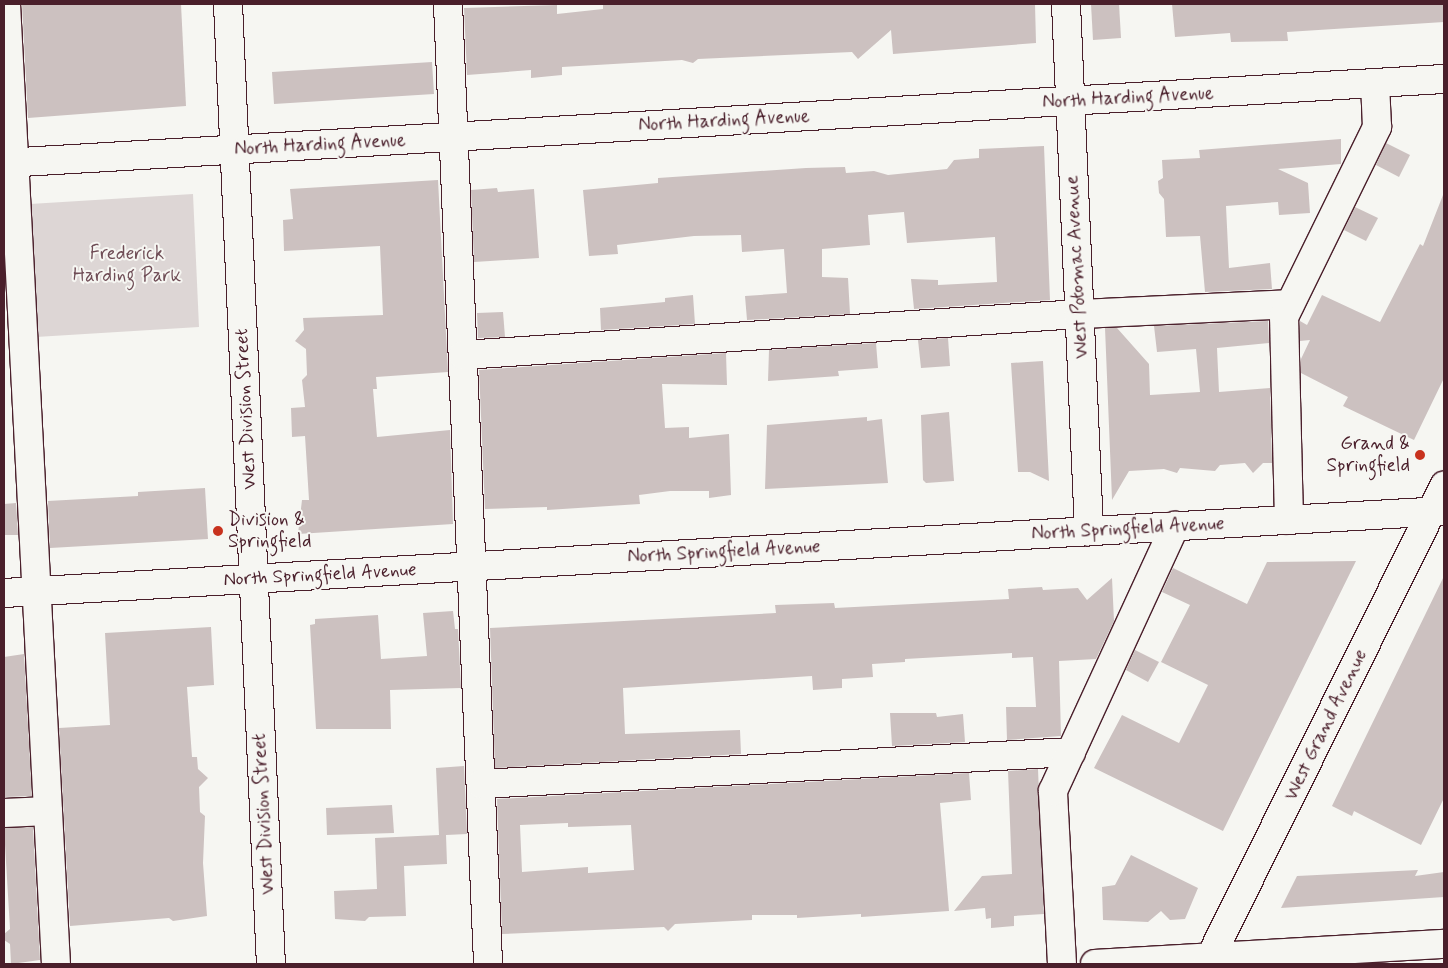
<!DOCTYPE html>
<style>
body{margin:0}
#map{position:relative;width:1448px;height:968px;overflow:hidden;background:#f6f6f2;font-family:Mynerve,sans-serif}
div>[style]{position:absolute}
[style*='--x']{left:calc(var(--x)*1px);top:calc(var(--y)*1px);width:calc(var(--w)*1px);rotate:calc(var(--a)*1deg)}
.green>*{inset:0;background:#ddd6d5}
.building>*{inset:0;background:#ccc1c0}
.roads{filter:drop-shadow(1px 0 #4a1f2b) drop-shadow(-1px 0 #4a1f2b) drop-shadow(0 1px #4a1f2b) drop-shadow(0 -1px #4a1f2b)}
.minor>*{height:28px;margin:-14px;padding:0 14px;transform-origin:14px;border-radius:14px;background:#f6f6f2}
.major>*{height:28px;margin:-14px;padding:0 14px;transform-origin:14px;border-radius:14px;background:#f6f6f2}
.dots>*{width:14px;height:14px;translate:-50% -50%;box-sizing:border-box;border:2px solid #f6f6f2;border-radius:50%}
span{translate:-50% -50%;white-space:nowrap;text-align:center;line-height:1.15;-webkit-text-stroke:4px #f6f6f2;paint-order:stroke}
.street-label{font-size:19px;color:#4a1f2b}
.park-label{font-size:19px;color:#6f4d56}
.poi-label{font-size:19px;color:#4a1f2b}
.right{translate:-100% -50%;text-align:right}
.left{translate:0 -50%;text-align:left}
.frame{position:absolute;inset:0;border:5px solid #4a1f2b;pointer-events:none}
</style>
<div id="map">
<div class="green">
<i style="clip-path:polygon(193px 194px,199px 327px,36px 337px,30px 204px)"></i>
</div>
<div class="building">
<i style="clip-path:polygon(22px 4px,181px 4px,186px 106px,28px 118px)"></i>
<i style="clip-path:polygon(603px 4px,1035px 4px,1036px 43px,893px 54px,891px 30px,858px 59px,852px 52px,698px 59px,693px 63px,682px 60px,562px 67px,562px 75px,531px 78px,531px 70px,467px 75px,464px 8px,557px 5px,557px 14px,603px 9px)"></i>
<i style="clip-path:polygon(1091px 4px,1119px 4px,1121px 38px,1093px 40px)"></i>
<i style="clip-path:polygon(1172px 4px,1444px 4px,1444px 22px,1287px 32px,1288px 41px,1231px 42px,1230px 33px,1175px 37px)"></i>
<i style="clip-path:polygon(432px 62px,434px 94px,274px 104px,272px 72px)"></i>
<i style="clip-path:polygon(1341px 139px,1341px 164px,1278px 169px,1308px 183px,1310px 213px,1279px 215px,1278px 202px,1226px 206px,1229px 268px,1270px 263px,1272px 289px,1205px 292px,1200px 236px,1166px 237px,1164px 199px,1159px 193px,1158px 181px,1163px 178px,1162px 160px,1200px 158px,1199px 150px)"></i>
<i style="clip-path:polygon(1386px 143px,1410px 155px,1399px 177px,1376px 165px)"></i>
<i style="clip-path:polygon(1044px 146px,1050px 300px,914px 309px,911px 279px,938px 280px,938px 285px,997px 282px,995px 237px,907px 243px,904px 212px,868px 215px,870px 245px,822px 249px,822px 277px,848px 278px,850px 314px,747px 320px,745px 296px,787px 293px,784px 249px,742px 252px,741px 235px,694px 236px,617px 245px,618px 254px,589px 256px,583px 190px,658px 183px,658px 178px,806px 168px,845px 167px,846px 173px,874px 171px,888px 175px,947px 169px,954px 160px,979px 158px,979px 149px)"></i>
<i style="clip-path:polygon(438px 180px,448px 372px,376px 377px,377px 389px,373px 389px,377px 437px,450px 430px,453px 524px,298px 534px,302px 500px,309px 500px,305px 436px,292px 437px,291px 408px,305px 407px,302px 380px,307px 375px,306px 349px,295px 341px,304px 330px,303px 318px,383px 315px,380px 246px,284px 251px,283px 220px,293px 219px,290px 189px)"></i>
<i style="clip-path:polygon(497px 188px,498px 192px,534px 189px,539px 258px,474px 262px,471px 190px)"></i>
<i style="clip-path:polygon(1443px 195px,1444px 378px,1414px 440px,1343px 406px,1348px 397px,1301px 373px,1301px 359px,1310px 340px,1300px 341px,1300px 321px,1307px 325px,1322px 295px,1380px 322px,1420px 244px,1423px 246px)"></i>
<i style="clip-path:polygon(1355px 207px,1378px 218px,1366px 241px,1344px 230px)"></i>
<i style="clip-path:polygon(693px 295px,695px 324px,601px 330px,600px 308px,665px 302px,665px 298px)"></i>
<i style="clip-path:polygon(503px 312px,505px 337px,478px 338px,477px 313px)"></i>
<i style="clip-path:polygon(1268px 321px,1269px 343px,1217px 348px,1219px 392px,1270px 388px,1272px 463px,1263px 463px,1253px 473px,1245px 463px,1220px 465px,1215px 471px,1180px 468px,1177px 473px,1164px 469px,1129px 471px,1112px 500px,1105px 328px,1117px 328px,1149px 364px,1150px 395px,1200px 392px,1196px 349px,1157px 352px,1154px 326px)"></i>
<i style="clip-path:polygon(948px 338px,950px 366px,921px 368px,918px 340px)"></i>
<i style="clip-path:polygon(876px 343px,878px 368px,838px 371px,839px 376px,768px 381px,769px 350px)"></i>
<i style="clip-path:polygon(726px 353px,727px 385px,662px 384px,665px 428px,689px 427px,689px 438px,729px 434px,731px 495px,709px 498px,709px 491px,670px 491px,639px 495px,640px 504px,547px 510px,547px 507px,485px 509px,479px 370px)"></i>
<i style="clip-path:polygon(1043px 361px,1049px 481px,1030px 472px,1018px 472px,1011px 363px)"></i>
<i style="clip-path:polygon(949px 412px,954px 481px,926px 483px,923px 480px,921px 415px)"></i>
<i style="clip-path:polygon(867px 417px,867px 421px,882px 419px,888px 483px,765px 489px,767px 425px)"></i>
<i style="clip-path:polygon(205px 488px,208px 539px,50px 548px,48px 501px,138px 496px,138px 492px)"></i>
<i style="clip-path:polygon(16px 503px,18px 535px,4px 535px,4px 504px)"></i>
<i style="clip-path:polygon(1356px 561px,1223px 831px,1094px 768px,1122px 715px,1179px 743px,1208px 685px,1161px 662px,1190px 605px,1162px 592px,1173px 568px,1247px 604px,1267px 562px)"></i>
<i style="clip-path:polygon(1444px 576px,1444px 798px,1421px 845px,1354px 811px,1352px 816px,1332px 806px)"></i>
<i style="clip-path:polygon(1112px 578px,1114px 621px,1096px 659px,1059px 661px,1061px 736px,1007px 740px,1006px 707px,1036px 707px,1033px 657px,1012px 658px,1012px 653px,905px 659px,905px 662px,872px 664px,873px 677px,842px 679px,842px 688px,813px 690px,812px 676px,623px 688px,625px 734px,740px 730px,741px 754px,495px 768px,490px 628px,776px 613px,775px 605px,834px 603px,835px 608px,1009px 599px,1008px 589px,1042px 587px,1043px 590px,1078px 588px,1087px 600px)"></i>
<i style="clip-path:polygon(453px 611px,455px 629px,458px 629px,461px 688px,390px 690px,391px 729px,316px 729px,310px 625px,315px 624px,315px 619px,378px 615px,381px 659px,427px 656px,423px 613px)"></i>
<i style="clip-path:polygon(211px 627px,214px 685px,187px 687px,192px 757px,197px 757px,198px 769px,208px 778px,199px 787px,200px 812px,205px 816px,203px 863px,207px 916px,173px 921px,169px 918px,70px 926px,59px 728px,110px 725px,105px 633px)"></i>
<i style="clip-path:polygon(1135px 650px,1159px 662px,1148px 682px,1126px 670px)"></i>
<i style="clip-path:polygon(24px 654px,32px 796px,4px 797px,4px 657px)"></i>
<i style="clip-path:polygon(890px 713px,936px 713px,937px 717px,963px 714px,965px 742px,892px 746px)"></i>
<i style="clip-path:polygon(464px 766px,467px 834px,446px 835px,447px 864px,404px 866px,406px 916px,369px 917px,365px 921px,335px 919px,334px 891px,377px 889px,375px 838px,439px 835px,436px 768px)"></i>
<i style="clip-path:polygon(1038px 769px,1044px 914px,1014px 916px,1014px 926px,991px 928px,991px 918px,986px 919px,985px 908px,954px 911px,982px 876px,1012px 874px,1008px 771px)"></i>
<i style="clip-path:polygon(evenodd,969px 773px,971px 800px,940px 803px,949px 911px,861px 917px,861px 914px,797px 918px,797px 915px,752px 915px,752px 920px,675px 924px,668px 931px,664px 927px,502px 934px,497px 799px,969px 773px,568px 823px,568px 827px,631px 825px,634px 870px,588px 873px,588px 867px,522px 872px,520px 825px,568px 823px)"></i>
<i style="clip-path:polygon(392px 805px,394px 833px,327px 835px,326px 808px)"></i>
<i style="clip-path:polygon(33px 827px,40px 960px,11px 964px,10px 944px,4px 940px,4px 934px,10px 929px,4px 828px)"></i>
<i style="clip-path:polygon(1131px 855px,1198px 888px,1185px 919px,1170px 920px,1161px 911px,1148px 922px,1103px 920px,1102px 887px,1115px 885px)"></i>
<i style="clip-path:polygon(1418px 870px,1415px 876px,1444px 872px,1444px 897px,1281px 908px,1297px 876px)"></i>
</div>
<div class="roads">
<div class="minor">
<i style="--x:6;--y:4;--w:961;--a:87.02"></i>
<i style="--x:448;--y:4;--w:961;--a:87.61"></i>
<i style="--x:1066;--y:4;--w:528;--a:87.5"></i>
<i style="--x:4;--y:163;--w:1442;--a:-3.34"></i>
<i style="--x:463;--y:355;--w:617;--a:-3.81"></i>
<i style="--x:1079;--y:314;--w:211;--a:-2.7"></i>
<i style="--x:1289;--y:520;--w:203;--a:-91.4"></i>
<i style="--x:1284;--y:317;--w:212;--a:-63.9"></i>
<i style="--x:1377;--y:127;--w:44;--a:-92.6"></i>
<i style="--x:4;--y:593;--w:1442;--a:-3.26"></i>
<i style="--x:481;--y:784;--w:591;--a:-3.1"></i>
<i style="--x:4;--y:813;--w:44;--a:-2.6"></i>
<i style="--x:1062;--y:964;--w:173;--a:-93"></i>
<i style="--x:1053;--y:791;--w:292;--a:-65.3"></i>
<i style="--x:1095;--y:964;--w:350;--a:-3.3"></i>
</div>
<div class="major">
<i style="--x:228;--y:4;--w:961;--a:87.44"></i>
<i style="--x:1207;--y:964;--w:534;--a:-63.63"></i>
</div>
</div>
<div class="dots">
<i style="left:1420px;top:455px;background:#c8321e"></i>
<i style="left:218px;top:531px;background:#c8321e"></i>
</div>
<div class="street-label">
<span style="left:1128px;top:98px;rotate:-3deg">North Harding Avenue</span>
<span style="left:724px;top:121px;rotate:-3deg">North Harding Avenue</span>
<span style="left:320px;top:145px;rotate:-3deg">North Harding Avenue</span>
<span style="left:1077px;top:267px;rotate:-93deg">West Potomac Avenue</span>
<span style="left:246px;top:409px;rotate:-93deg">West Division Street</span>
<span style="left:1128px;top:529px;rotate:-3deg">North Springfield Avenue</span>
<span style="left:724px;top:552px;rotate:-3deg">North Springfield Avenue</span>
<span style="left:320px;top:575px;rotate:-3deg">North Springfield Avenue</span>
<span style="left:1326px;top:725px;rotate:-64deg">West Grand Avenue</span>
<span style="left:264px;top:814px;rotate:-93deg">West Division Street</span>
</div>
<div class="park-label">
<span style="left:127px;top:265px">Frederick<br>Harding Park</span>
</div>
<div class="poi-label">
<span class="right" style="left:1410px;top:455px">Grand &amp;<br>Springfield</span>
<span class="left" style="left:228px;top:531px">Division &amp;<br>Springfield</span>
</div>
<div class="frame"></div>
</div>
